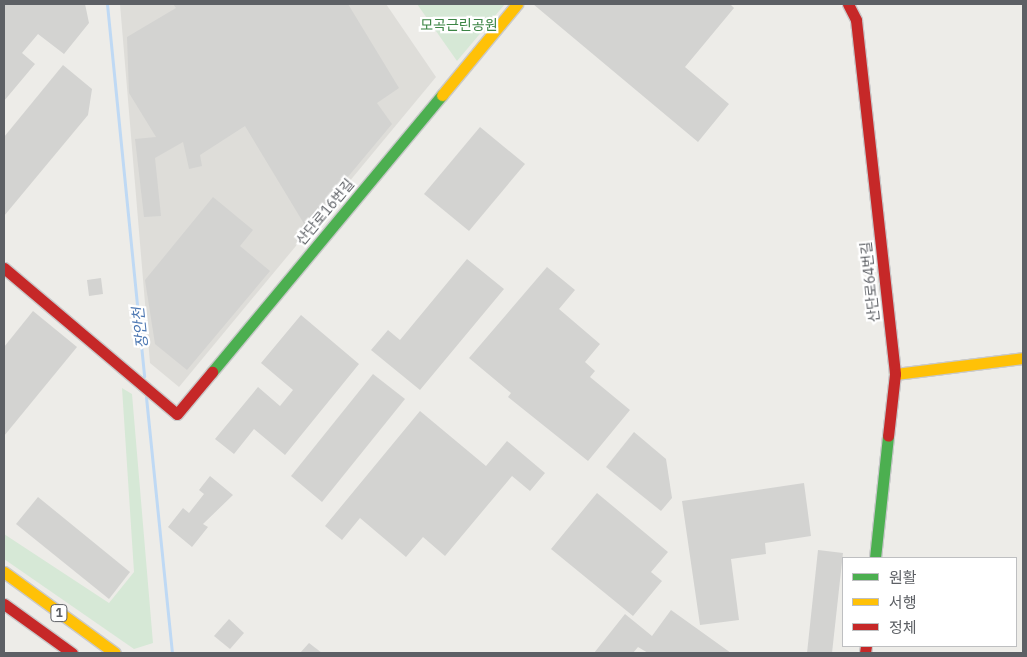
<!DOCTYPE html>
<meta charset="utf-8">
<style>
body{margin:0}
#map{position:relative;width:1027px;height:657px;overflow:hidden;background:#edece8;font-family:"IBM Plex Sans","Noto Sans KR",sans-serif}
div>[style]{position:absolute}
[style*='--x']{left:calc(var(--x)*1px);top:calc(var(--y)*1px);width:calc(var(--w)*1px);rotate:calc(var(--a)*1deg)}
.industrial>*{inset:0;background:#deddd9}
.green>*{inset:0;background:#d6e8d6}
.stream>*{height:3px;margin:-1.5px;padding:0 1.5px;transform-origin:1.5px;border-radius:1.5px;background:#bfd9f4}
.building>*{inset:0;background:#d3d3d1}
.roads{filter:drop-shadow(1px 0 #c9c9ca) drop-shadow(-1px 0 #c9c9ca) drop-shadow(0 1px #c9c9ca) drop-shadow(0 -1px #c9c9ca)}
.fast>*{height:11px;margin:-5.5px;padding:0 5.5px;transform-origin:5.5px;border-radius:5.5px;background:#4caf50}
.slow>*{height:11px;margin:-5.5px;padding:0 5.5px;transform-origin:5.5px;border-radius:5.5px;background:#ffc107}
.jam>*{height:11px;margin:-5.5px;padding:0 5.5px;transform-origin:5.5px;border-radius:5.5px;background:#c62828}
span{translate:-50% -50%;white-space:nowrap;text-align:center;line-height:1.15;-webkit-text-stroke:4.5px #fff;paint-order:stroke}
.shield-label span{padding:1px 4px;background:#fff;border:1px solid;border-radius:4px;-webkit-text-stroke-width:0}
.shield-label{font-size:12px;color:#5d6065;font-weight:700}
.park-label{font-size:14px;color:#3c8545}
.street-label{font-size:14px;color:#5d6065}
.water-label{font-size:15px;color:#4c77b2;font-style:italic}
.frame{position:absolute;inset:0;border:5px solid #5d6065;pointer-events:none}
.legend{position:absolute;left:842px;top:557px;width:175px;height:90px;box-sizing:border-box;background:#fff;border:1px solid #bebfc1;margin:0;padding:6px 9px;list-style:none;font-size:15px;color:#5d6065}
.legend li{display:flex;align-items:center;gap:10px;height:25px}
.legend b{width:25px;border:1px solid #bebfc1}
</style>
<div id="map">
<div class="industrial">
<i style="clip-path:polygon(120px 4px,386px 4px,436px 77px,179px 387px,150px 363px)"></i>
</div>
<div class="green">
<i style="clip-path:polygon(417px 4px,505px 4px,457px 61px)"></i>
<i style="clip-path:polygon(122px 388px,132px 394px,153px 643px,134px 649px,4px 559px,4px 534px,109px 603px,134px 572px)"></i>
</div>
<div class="stream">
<i style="--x:107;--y:4;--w:374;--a:84.3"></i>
<i style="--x:146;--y:397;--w:257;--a:84.2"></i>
</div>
<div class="building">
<i style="clip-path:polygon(4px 4px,85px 4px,89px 23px,64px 54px,38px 34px,22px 53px,35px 64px,4px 101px)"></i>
<i style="clip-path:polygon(173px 4px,348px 4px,399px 88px,377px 103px,392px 124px,306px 227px,245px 126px,200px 155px,202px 166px,189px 169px,183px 142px,155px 158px,161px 216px,144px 217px,135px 139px,156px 137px,129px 93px,127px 37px,176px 8px)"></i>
<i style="clip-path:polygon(533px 4px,730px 4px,734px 8px,685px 67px,729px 104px,698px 142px)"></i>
<i style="clip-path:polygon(63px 65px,92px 89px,88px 115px,4px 216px,4px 137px)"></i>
<i style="clip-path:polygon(480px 127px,525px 164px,469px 231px,424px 194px)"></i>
<i style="clip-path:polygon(213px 197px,253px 230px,240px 246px,270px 271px,187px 370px,155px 344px,145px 280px)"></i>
<i style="clip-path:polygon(467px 259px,504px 289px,420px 390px,371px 350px,388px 330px,400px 340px)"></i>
<i style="clip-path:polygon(547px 267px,575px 290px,559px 309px,600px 344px,585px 362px,595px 371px,590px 377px,630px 410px,588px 461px,508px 397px,511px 393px,469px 358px)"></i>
<i style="clip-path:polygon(101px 278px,103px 294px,89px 296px,87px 280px)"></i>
<i style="clip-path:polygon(33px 311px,77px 347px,4px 436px,4px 347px)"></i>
<i style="clip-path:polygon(301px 315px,359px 364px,285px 455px,254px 429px,234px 454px,215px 439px,258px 387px,280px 406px,293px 390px,261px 363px)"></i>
<i style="clip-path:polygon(373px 374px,405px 399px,322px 502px,291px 476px)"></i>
<i style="clip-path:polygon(420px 411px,486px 466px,507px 441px,545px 473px,530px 491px,512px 476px,445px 556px,423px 537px,406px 557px,360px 518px,342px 540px,325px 526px)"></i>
<i style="clip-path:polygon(634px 432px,666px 459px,672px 498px,661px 511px,606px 467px)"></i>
<i style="clip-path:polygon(210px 476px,233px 495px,203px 524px,208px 527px,192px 547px,168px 527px,183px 508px,189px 513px,204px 494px,199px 490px)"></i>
<i style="clip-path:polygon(804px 483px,811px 536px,765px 543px,766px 554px,731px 559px,739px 620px,700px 625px,682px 501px)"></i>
<i style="clip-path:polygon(597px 493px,668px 552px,651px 572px,662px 581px,633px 616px,551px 549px)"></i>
<i style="clip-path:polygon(38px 497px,130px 572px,109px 599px,16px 524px)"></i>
<i style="clip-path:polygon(818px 550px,843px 553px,832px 653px,807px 653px)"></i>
<i style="clip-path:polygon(671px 610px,731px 653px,648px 653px,638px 647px,633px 653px,594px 653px,625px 614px,652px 636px)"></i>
<i style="clip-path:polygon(229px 619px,244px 633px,230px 649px,214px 636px)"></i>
<i style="clip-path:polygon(309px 643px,322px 653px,300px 653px)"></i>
</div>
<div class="roads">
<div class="fast">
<i style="--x:212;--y:372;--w:360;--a:-50.3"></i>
<i style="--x:875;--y:558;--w:123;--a:-83.9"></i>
</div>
<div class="slow">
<i style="--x:442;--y:95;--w:118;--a:-50.5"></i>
<i style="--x:895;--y:374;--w:129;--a:-7.1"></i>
<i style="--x:4;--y:572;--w:137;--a:36.1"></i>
</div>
<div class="jam">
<i style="--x:848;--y:4;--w:18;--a:63"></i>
<i style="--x:856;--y:20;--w:356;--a:83.7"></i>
<i style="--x:895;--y:374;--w:62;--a:96.4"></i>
<i style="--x:4;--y:268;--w:226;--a:40.2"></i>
<i style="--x:177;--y:414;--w:55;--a:-50.2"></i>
<i style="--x:4;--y:604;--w:84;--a:35.8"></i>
<i style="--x:865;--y:653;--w:7;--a:-82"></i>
</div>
</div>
<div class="shield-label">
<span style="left:59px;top:613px">1</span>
</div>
<div class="park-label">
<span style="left:459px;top:25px">모곡근린공원</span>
</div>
<div class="street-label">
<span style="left:325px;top:212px;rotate:-50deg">산단로16번길</span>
<span style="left:870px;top:282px;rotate:-96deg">산단로64번길</span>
</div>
<div class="water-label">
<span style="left:140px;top:328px;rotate:-96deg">장안천</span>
</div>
<div class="frame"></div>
<ul class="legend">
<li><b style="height:6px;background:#4caf50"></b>원활</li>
<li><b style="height:6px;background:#ffc107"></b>서행</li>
<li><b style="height:6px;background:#c62828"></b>정체</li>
</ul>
</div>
